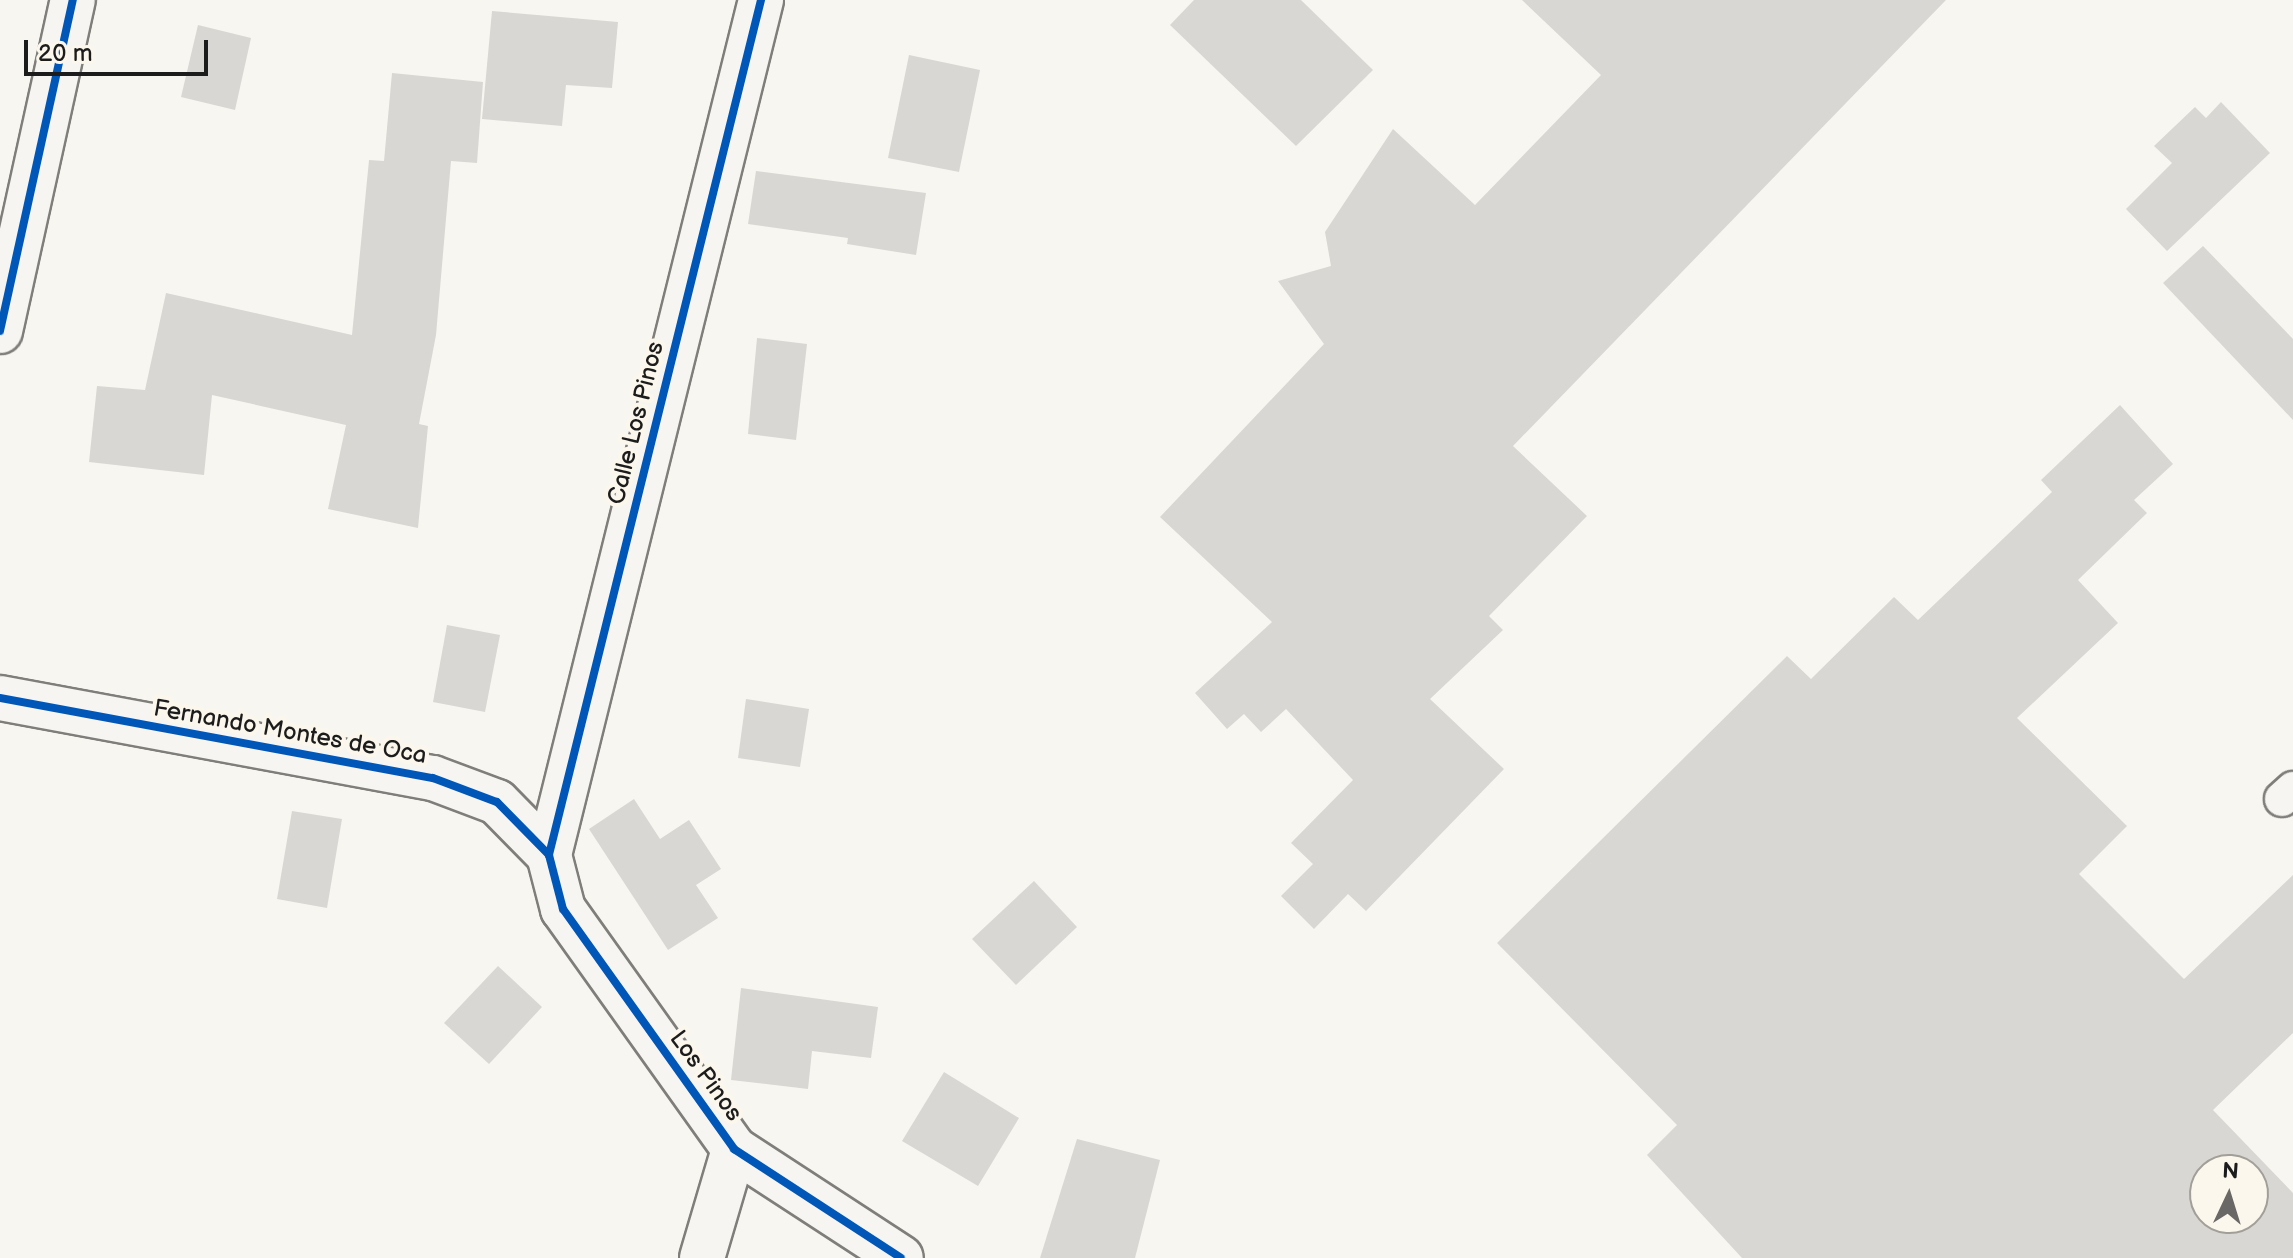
<!DOCTYPE html>
<style>
body{margin:0}
#map{position:relative;width:2293px;height:1258px;overflow:hidden;background:#f8f6f0;font-family:"Balsamiq Sans",sans-serif}
div>[style]{position:absolute}
[style*='--x']{left:calc(var(--x)*1px);top:calc(var(--y)*1px);width:calc(var(--w)*1px);rotate:calc(var(--a)*1deg)}
.building>*{inset:0;background:#d9d7d3}
.roads{filter:drop-shadow(2px 0 #7f7e7b) drop-shadow(-2px 0 #7f7e7b) drop-shadow(0 2px #7f7e7b) drop-shadow(0 -2px #7f7e7b)}
.service>*{height:34px;margin:-17px;padding:0 17px;transform-origin:17px;border-radius:17px;background:#f6f5f1}
.minor>*{height:44px;margin:-22px;padding:0 22px;transform-origin:22px;border-radius:22px;background:#f6f5f1}
.cycleway>*{height:8px;margin:-4px;padding:0 4px;transform-origin:4px;border-radius:4px;background:#0057b8}
span{translate:-50% -50%;white-space:nowrap;text-align:center;line-height:1.15;-webkit-text-stroke:8px #fbf7ec;paint-order:stroke}
.street-label{font-size:24px;color:#1c1c1c}
.north{position:absolute;left:2189px;top:1154px;width:80px;height:80px;box-sizing:border-box;background:#fbf7ec;border:2px solid #a29f99;border-radius:50%;rotate:4deg;font-size:22px;font-weight:700;line-height:32px;text-align:center;color:#1c1c1c}
.north::after{content:'';display:block;margin:auto;width:28px;height:36px;background:#696866;clip-path:polygon(50% 0,100% 100%,50% 72%,0 100%)}
.scale{position:absolute;left:24px;top:40px;width:184px;height:36px;box-sizing:border-box;border:4px solid #1c1c1c;border-top:0;padding-left:10px;font-size:24px;line-height:28px;white-space:nowrap;color:#1c1c1c;-webkit-text-stroke:6px #fbf7ec;paint-order:stroke}
</style>
<div id="map">
<div class="building">
<i style="clip-path:polygon(1194px 0,1301px 0,1373px 70px,1296px 146px,1170px 25px)"></i>
<i style="clip-path:polygon(1522px 0,1946px 0,1513px 446px,1587px 516px,1489px 616px,1503px 630px,1430px 699px,1504px 769px,1366px 911px,1348px 894px,1314px 929px,1281px 896px,1313px 864px,1291px 843px,1353px 780px,1286px 709px,1261px 732px,1244px 714px,1227px 729px,1195px 693px,1272px 622px,1160px 517px,1324px 344px,1278px 281px,1331px 266px,1325px 232px,1393px 129px,1475px 205px,1601px 75px)"></i>
<i style="clip-path:polygon(492px 11px,618px 22px,612px 88px,566px 85px,562px 126px,482px 119px)"></i>
<i style="clip-path:polygon(198px 25px,251px 38px,235px 110px,181px 97px)"></i>
<i style="clip-path:polygon(909px 55px,980px 70px,959px 172px,888px 158px)"></i>
<i style="clip-path:polygon(392px 73px,483px 82px,477px 163px,451px 161px,436px 335px,419px 424px,428px 426px,418px 528px,328px 509px,346px 425px,212px 395px,204px 475px,89px 462px,97px 386px,145px 390px,166px 293px,352px 335px,369px 160px,384px 161px)"></i>
<i style="clip-path:polygon(2221px 102px,2270px 153px,2167px 251px,2126px 209px,2172px 163px,2154px 146px,2195px 107px,2206px 118px)"></i>
<i style="clip-path:polygon(756px 171px,926px 193px,916px 255px,847px 244px,848px 238px,748px 224px)"></i>
<i style="clip-path:polygon(2203px 246px,2293px 339px,2293px 420px,2163px 283px)"></i>
<i style="clip-path:polygon(757px 338px,807px 344px,796px 440px,748px 434px)"></i>
<i style="clip-path:polygon(evenodd,2120px 405px,2173px 464px,2134px 500px,2147px 513px,2078px 580px,2118px 623px,2017px 718px,2127px 826px,2079px 874px,2184px 979px,2293px 875px,2293px 1033px,2213px 1110px,2293px 1193px,2293px 1258px,1742px 1258px,1647px 1155px,1677px 1125px,1497px 943px,1787px 656px,1811px 679px,1894px 597px,1918px 620px,2052px 492px,2041px 480px,2120px 405px,2205px 1170px,2253px 1170px,2253px 1218px,2205px 1218px,2205px 1170px)"></i>
<i style="clip-path:polygon(447px 625px,500px 635px,485px 712px,433px 702px)"></i>
<i style="clip-path:polygon(746px 699px,809px 709px,800px 767px,738px 758px)"></i>
<i style="clip-path:polygon(634px 799px,660px 839px,689px 820px,721px 869px,696px 885px,718px 918px,668px 950px,589px 829px)"></i>
<i style="clip-path:polygon(292px 811px,342px 819px,327px 908px,277px 899px)"></i>
<i style="clip-path:polygon(1034px 881px,1077px 927px,1016px 985px,972px 939px)"></i>
<i style="clip-path:polygon(498px 966px,542px 1007px,489px 1064px,444px 1023px)"></i>
<i style="clip-path:polygon(741px 988px,878px 1007px,871px 1058px,812px 1051px,808px 1089px,731px 1080px)"></i>
<i style="clip-path:polygon(944px 1072px,1019px 1118px,978px 1186px,902px 1141px)"></i>
<i style="clip-path:polygon(1077px 1139px,1160px 1160px,1135px 1258px,1040px 1258px)"></i>
</div>
<div class="roads">
<div class="service">
<i style="--x:2282;--y:799;--w:15;--a:-42"></i>
</div>
<div class="minor">
<i style="--x:761;--y:0;--w:881;--a:103.93"></i>
<i style="--x:549;--y:855;--w:56;--a:75.5"></i>
<i style="--x:563;--y:909;--w:295;--a:54.5"></i>
<i style="--x:734;--y:1149;--w:199;--a:33.1"></i>
<i style="--x:0;--y:331;--w:339;--a:-77.6"></i>
<i style="--x:0;--y:698;--w:440;--a:10.5"></i>
<i style="--x:433;--y:778;--w:68;--a:20.6"></i>
<i style="--x:497;--y:802;--w:74;--a:45.5"></i>
<i style="--x:702;--y:1258;--w:114;--a:-73.6"></i>
</div>
</div>
<div class="cycleway">
<i style="--x:761;--y:0;--w:881;--a:103.93"></i>
<i style="--x:549;--y:855;--w:56;--a:75.5"></i>
<i style="--x:563;--y:909;--w:295;--a:54.5"></i>
<i style="--x:734;--y:1149;--w:199;--a:33.1"></i>
<i style="--x:0;--y:331;--w:339;--a:-77.6"></i>
<i style="--x:0;--y:698;--w:440;--a:10.5"></i>
<i style="--x:433;--y:778;--w:68;--a:20.6"></i>
<i style="--x:497;--y:802;--w:74;--a:45.5"></i>
</div>
<div class="street-label">
<span style="left:636px;top:423px;rotate:-76deg">Calle Los Pinos</span>
<span style="left:290px;top:732px;rotate:10deg">Fernando Montes de Oca</span>
<span style="left:706px;top:1076px;rotate:54deg">Los Pinos</span>
</div>
<div class="north">N</div>
<div class="scale">20 m</div>
</div>
